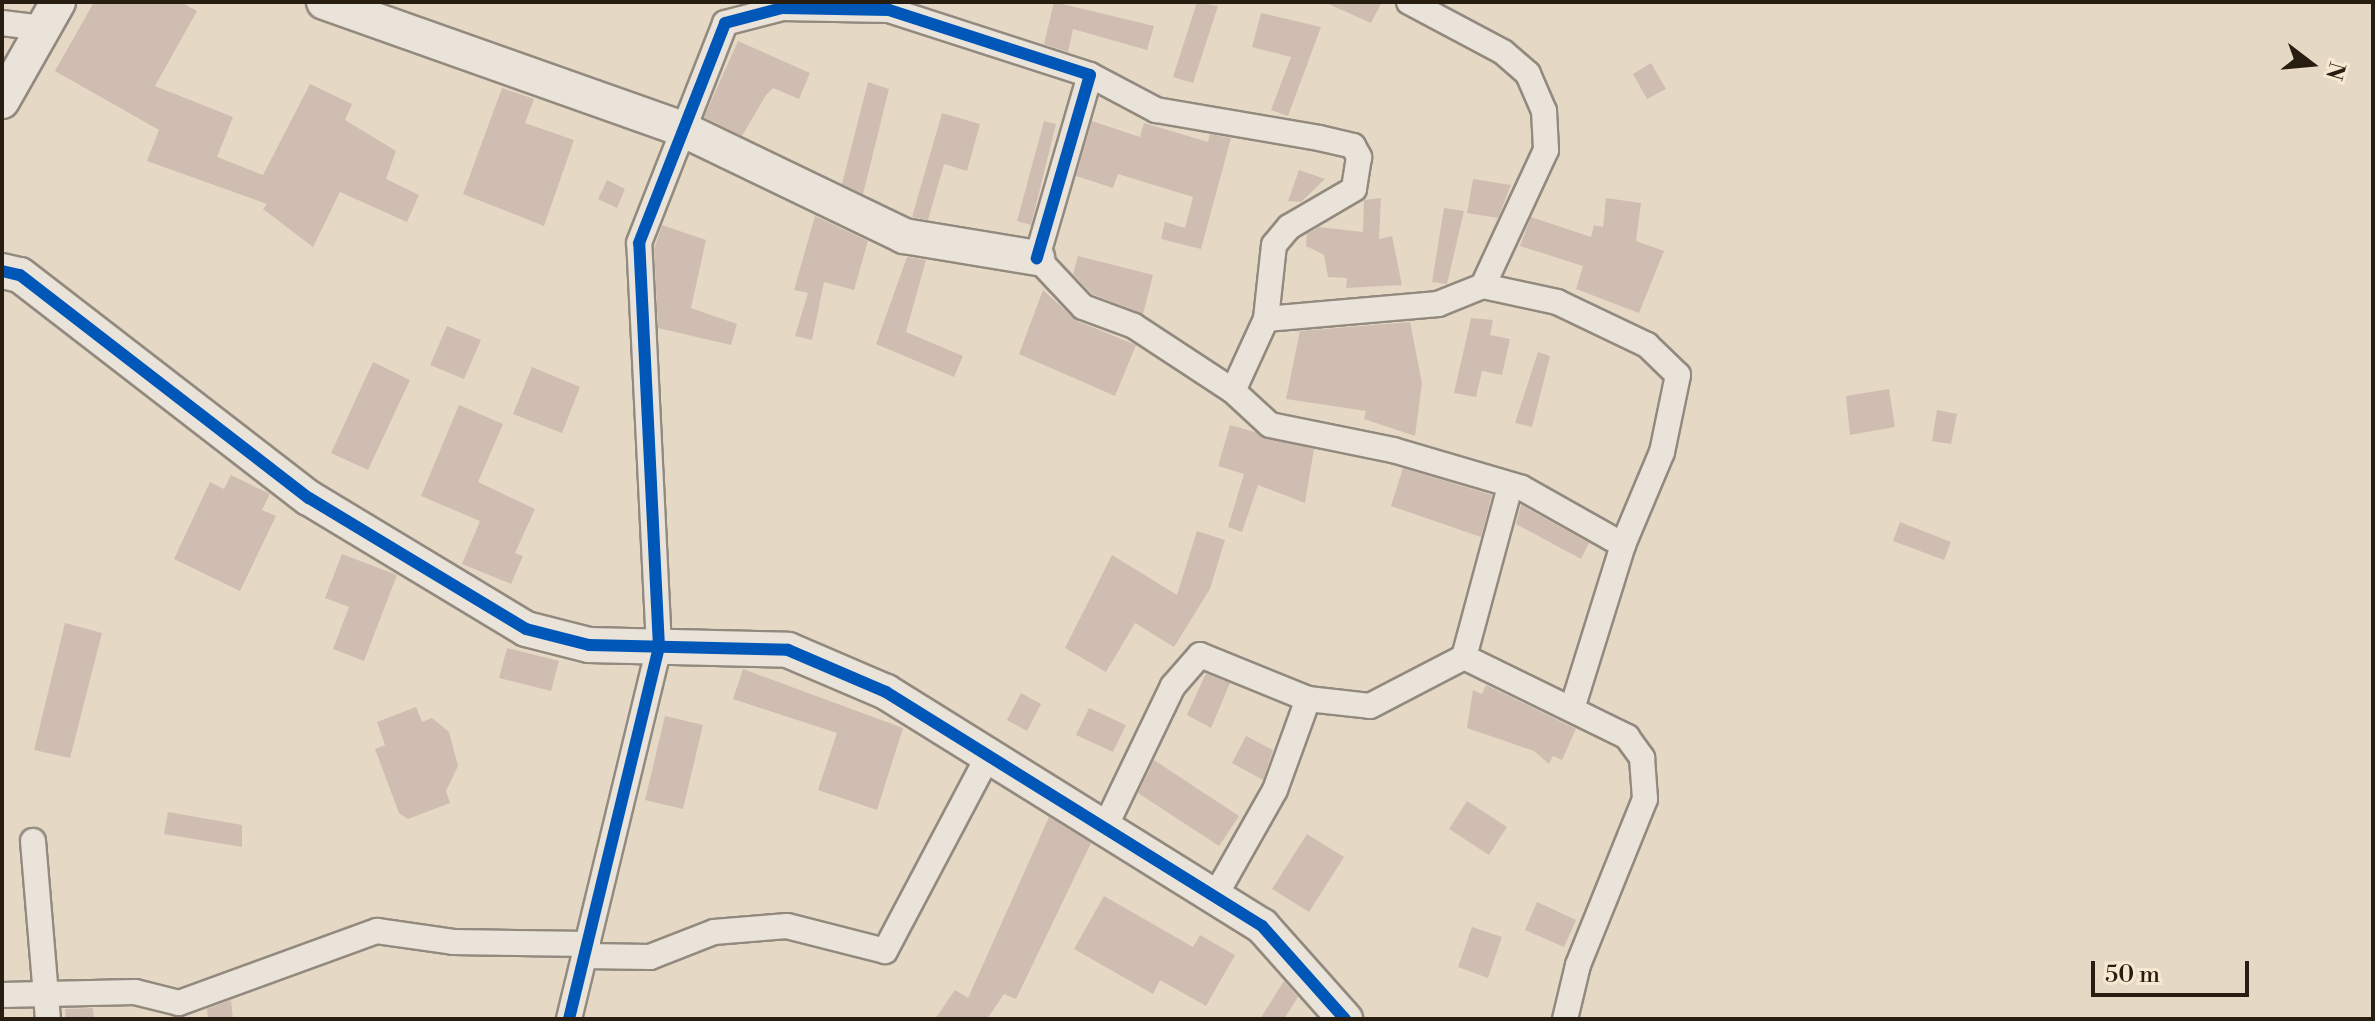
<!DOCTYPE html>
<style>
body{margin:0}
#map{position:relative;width:2375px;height:1021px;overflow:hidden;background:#e5d8c5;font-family:"Libre Bodoni",serif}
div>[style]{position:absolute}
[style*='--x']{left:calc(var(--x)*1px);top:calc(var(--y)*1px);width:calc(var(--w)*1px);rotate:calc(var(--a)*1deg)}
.building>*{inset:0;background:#d0bdb2}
.roads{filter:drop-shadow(2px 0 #938a7f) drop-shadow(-2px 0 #938a7f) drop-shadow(0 2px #938a7f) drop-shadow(0 -2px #938a7f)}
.street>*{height:24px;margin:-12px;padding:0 12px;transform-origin:12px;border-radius:12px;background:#eae3d9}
.secondary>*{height:34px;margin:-17px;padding:0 17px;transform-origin:17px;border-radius:17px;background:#eae3d9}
.cycleway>*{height:12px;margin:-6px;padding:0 6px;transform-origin:6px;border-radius:6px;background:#0057b8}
span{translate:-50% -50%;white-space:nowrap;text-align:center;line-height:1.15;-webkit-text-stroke:8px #f7e8d1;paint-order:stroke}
.frame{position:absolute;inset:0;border:4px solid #271d11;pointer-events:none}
.north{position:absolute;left:2271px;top:24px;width:80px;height:80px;-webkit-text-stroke:6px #f7e8d1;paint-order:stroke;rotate:106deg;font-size:22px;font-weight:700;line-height:32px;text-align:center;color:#271d11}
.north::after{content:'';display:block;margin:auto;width:28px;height:36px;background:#271d11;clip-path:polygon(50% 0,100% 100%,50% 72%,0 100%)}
.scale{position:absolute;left:2091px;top:961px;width:158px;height:36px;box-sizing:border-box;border:4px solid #271d11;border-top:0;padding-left:10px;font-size:24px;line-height:28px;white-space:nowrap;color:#271d11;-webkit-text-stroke:6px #f7e8d1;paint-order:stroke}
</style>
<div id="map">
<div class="building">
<i style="clip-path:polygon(94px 2px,181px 2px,197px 11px,155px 86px,233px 117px,217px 157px,263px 175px,310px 84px,352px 104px,345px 120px,396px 151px,386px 179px,419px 195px,407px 222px,340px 192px,313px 247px,263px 209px,267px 204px,147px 161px,159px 130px,55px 71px)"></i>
<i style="clip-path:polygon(1054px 2px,1154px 26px,1147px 50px,1073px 29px,1068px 52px,1044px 44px)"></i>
<i style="clip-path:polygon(1197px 2px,1218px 6px,1193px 83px,1173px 77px)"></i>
<i style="clip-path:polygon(1324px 2px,1382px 2px,1371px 23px)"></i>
<i style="clip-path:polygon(1261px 13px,1321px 27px,1288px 116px,1271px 110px,1291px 57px,1252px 47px)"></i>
<i style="clip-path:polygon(738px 41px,810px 73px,799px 99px,773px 88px,766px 95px,742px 136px,704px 117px)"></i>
<i style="clip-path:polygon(1651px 63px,1666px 89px,1647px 99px,1633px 74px)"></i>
<i style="clip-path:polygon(868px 82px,889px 89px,863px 194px,842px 184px)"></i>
<i style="clip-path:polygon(502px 88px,534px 99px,525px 123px,574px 140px,544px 226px,463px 194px)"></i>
<i style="clip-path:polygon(942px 113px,980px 124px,967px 171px,944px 164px,928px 220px,912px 217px)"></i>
<i style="clip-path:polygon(1044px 121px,1056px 124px,1031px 225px,1017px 221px)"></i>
<i style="clip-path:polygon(1092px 121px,1140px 137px,1144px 123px,1208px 142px,1210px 134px,1231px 138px,1201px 249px,1161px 239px,1165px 222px,1185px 228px,1193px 197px,1118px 174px,1113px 188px,1076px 176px)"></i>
<i style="clip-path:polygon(1299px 170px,1325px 179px,1301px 202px,1288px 201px)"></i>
<i style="clip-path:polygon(1473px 179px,1511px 185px,1498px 218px,1467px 213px)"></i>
<i style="clip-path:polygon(607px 180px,625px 189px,617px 208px,598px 199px)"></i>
<i style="clip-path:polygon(1381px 198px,1379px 239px,1392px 236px,1402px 285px,1346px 288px,1347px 278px,1328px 277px,1324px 255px,1306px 246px,1307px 234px,1319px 227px,1363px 232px,1364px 200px)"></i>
<i style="clip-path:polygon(1606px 198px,1641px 203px,1636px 241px,1664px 251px,1639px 313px,1576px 289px,1583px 266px,1520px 246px,1531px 217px,1591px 237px,1594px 225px,1603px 227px)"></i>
<i style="clip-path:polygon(1444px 208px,1464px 211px,1447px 284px,1432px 282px)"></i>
<i style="clip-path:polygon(815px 216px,868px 241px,854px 290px,824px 282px,812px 340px,795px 336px,808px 293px,794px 290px)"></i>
<i style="clip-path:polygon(662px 225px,706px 240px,691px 308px,737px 324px,731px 345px,658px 328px,654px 249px)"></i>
<i style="clip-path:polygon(1078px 256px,1153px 275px,1143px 314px,1092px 294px,1073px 274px)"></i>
<i style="clip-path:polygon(907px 257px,926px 260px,906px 332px,963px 356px,954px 377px,876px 344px)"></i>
<i style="clip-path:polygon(1043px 290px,1077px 321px,1136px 345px,1115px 396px,1019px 354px)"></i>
<i style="clip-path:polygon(1471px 318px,1493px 320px,1490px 335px,1510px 339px,1502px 375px,1482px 371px,1476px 397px,1454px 393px)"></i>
<i style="clip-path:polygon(1410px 322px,1422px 383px,1415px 436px,1364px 419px,1366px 411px,1286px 399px,1300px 331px)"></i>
<i style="clip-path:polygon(447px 326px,481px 340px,464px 379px,430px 365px)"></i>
<i style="clip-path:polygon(1538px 352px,1550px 356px,1532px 427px,1515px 423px)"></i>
<i style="clip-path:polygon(373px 362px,410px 380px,368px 470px,331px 453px)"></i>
<i style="clip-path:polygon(532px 367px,580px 387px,562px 433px,513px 414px)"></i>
<i style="clip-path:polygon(1889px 389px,1895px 427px,1850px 435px,1846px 396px)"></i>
<i style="clip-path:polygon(459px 405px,503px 424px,478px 482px,535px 509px,515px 553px,523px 556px,511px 584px,462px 564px,480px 521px,421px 496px)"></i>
<i style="clip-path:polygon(1937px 410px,1957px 414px,1951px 444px,1932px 441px)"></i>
<i style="clip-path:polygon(1230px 425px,1314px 449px,1305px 503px,1258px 485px,1242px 532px,1228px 527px,1244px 474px,1218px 466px)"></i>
<i style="clip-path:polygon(1403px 468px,1492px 495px,1481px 537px,1391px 506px)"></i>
<i style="clip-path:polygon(231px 475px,270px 494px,262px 510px,276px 516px,240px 591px,174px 559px,210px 482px,224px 489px)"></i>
<i style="clip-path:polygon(1521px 505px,1589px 543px,1581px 559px,1516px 524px)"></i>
<i style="clip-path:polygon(1900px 522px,1951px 542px,1944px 560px,1893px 541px)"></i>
<i style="clip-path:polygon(1197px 531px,1225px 540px,1210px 589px,1174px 647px,1135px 623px,1106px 672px,1065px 648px,1112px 555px,1177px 595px)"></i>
<i style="clip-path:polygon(342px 554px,397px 575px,364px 661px,333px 649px,349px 607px,325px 598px)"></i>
<i style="clip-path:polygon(65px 623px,102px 633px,70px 758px,34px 750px)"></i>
<i style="clip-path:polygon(507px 648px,559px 661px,551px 691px,499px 678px)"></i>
<i style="clip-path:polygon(743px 669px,903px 728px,877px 810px,818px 790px,837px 733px,733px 699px)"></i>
<i style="clip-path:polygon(1206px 673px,1230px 683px,1211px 728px,1187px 715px)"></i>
<i style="clip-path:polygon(1486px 685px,1576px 729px,1562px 760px,1553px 756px,1549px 764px,1534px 751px,1467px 728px,1473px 690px,1482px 694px)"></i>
<i style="clip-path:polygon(1021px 693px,1041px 704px,1027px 731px,1007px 720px)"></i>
<i style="clip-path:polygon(416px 707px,422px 722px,432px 718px,449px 732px,458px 766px,446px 791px,450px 803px,408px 819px,399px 813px,375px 749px,385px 745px,377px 722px)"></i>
<i style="clip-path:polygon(1089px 708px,1126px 725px,1113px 752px,1076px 735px)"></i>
<i style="clip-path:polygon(665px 716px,703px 725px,683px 809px,645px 800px)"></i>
<i style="clip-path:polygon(1246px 736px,1273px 750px,1263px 780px,1232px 763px)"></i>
<i style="clip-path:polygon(1154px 760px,1239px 816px,1219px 846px,1138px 793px)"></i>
<i style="clip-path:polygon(1467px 801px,1507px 827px,1489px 855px,1449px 829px)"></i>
<i style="clip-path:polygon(168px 812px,242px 825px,242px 847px,164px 834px)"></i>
<i style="clip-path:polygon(1049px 817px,1091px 843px,1016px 999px,1004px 994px,987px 1019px,935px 1019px,955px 990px,968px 998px)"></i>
<i style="clip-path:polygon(1307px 834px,1344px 857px,1309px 912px,1272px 889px)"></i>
<i style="clip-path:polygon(1104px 896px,1193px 947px,1200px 935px,1235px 955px,1206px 1006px,1160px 980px,1153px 994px,1074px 949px)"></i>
<i style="clip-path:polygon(1537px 902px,1576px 920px,1564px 947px,1525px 930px)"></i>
<i style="clip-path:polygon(1472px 927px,1502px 937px,1488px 978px,1458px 967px)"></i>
<i style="clip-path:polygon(1284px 981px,1298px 997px,1284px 1019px,1260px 1019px)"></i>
<i style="clip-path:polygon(231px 1000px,233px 1019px,208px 1019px,207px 1009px)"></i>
<i style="clip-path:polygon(93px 1008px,94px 1019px,66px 1019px,65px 1009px)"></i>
</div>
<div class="roads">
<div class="street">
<i style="--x:1409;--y:2;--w:106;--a:28"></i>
<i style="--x:1503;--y:52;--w:33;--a:41"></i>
<i style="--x:1528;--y:74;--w:40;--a:66.6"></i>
<i style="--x:1544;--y:111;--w:39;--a:87"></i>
<i style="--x:1546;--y:150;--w:150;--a:114.9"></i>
<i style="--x:2;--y:23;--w:39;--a:7"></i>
<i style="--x:1090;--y:75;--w:75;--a:27.9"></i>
<i style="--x:1156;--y:110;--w:165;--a:9.7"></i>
<i style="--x:1319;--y:138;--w:35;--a:13"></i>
<i style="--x:1353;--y:146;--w:13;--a:61"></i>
<i style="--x:1359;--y:157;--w:32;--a:99"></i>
<i style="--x:1354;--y:189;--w:75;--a:149.7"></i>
<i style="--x:1289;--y:227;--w:23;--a:130"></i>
<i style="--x:1274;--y:245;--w:74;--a:96.2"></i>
<i style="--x:1266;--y:319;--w:79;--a:114.6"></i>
<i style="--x:1266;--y:319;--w:173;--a:-5"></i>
<i style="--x:1438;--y:304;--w:48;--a:-21.8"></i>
<i style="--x:1483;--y:286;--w:76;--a:12.2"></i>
<i style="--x:1557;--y:302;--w:100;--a:25.5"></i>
<i style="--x:1647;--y:345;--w:43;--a:44.1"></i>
<i style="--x:1678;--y:375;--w:79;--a:101.7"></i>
<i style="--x:1662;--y:452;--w:101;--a:112.8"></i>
<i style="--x:1623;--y:545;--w:169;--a:107.3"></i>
<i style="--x:1464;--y:657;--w:182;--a:26.1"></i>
<i style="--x:1627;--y:737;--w:26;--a:54"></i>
<i style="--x:1642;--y:758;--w:41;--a:85.8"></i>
<i style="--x:1645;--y:799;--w:179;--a:112"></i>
<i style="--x:1578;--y:965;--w:56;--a:103.5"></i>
<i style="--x:1106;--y:825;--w:154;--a:-64.3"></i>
<i style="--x:1173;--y:686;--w:41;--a:-48.9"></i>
<i style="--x:1200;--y:655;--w:117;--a:22.2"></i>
<i style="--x:1308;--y:699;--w:62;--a:6.4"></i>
<i style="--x:1370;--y:706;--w:106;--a:-27.5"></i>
<i style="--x:1464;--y:657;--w:176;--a:-74.9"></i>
<i style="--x:33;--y:841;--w:179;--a:85.2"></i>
<i style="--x:1215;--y:896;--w:122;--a:-60.5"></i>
<i style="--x:1275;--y:790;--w:97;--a:-70.1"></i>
<i style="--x:585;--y:956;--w:65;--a:0.9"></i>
<i style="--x:650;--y:957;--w:69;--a:-21.3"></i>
<i style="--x:714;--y:932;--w:73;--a:-4.7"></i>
<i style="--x:787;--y:926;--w:101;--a:14.3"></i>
<i style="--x:885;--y:951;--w:224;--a:-62.1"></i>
<i style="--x:2;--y:995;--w:133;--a:-1.3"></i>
<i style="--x:135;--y:992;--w:45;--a:14"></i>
<i style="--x:179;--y:1003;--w:211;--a:-20"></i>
<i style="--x:377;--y:931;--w:77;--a:8.2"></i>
<i style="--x:453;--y:942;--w:135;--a:0.8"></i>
<i style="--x:569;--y:1019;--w:383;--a:-76.4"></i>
<i style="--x:659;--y:647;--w:404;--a:-92.8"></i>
<i style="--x:639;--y:243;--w:236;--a:-68.6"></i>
<i style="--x:725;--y:23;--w:59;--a:-14.7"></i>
<i style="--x:782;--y:8;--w:107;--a:1.1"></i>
<i style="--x:889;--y:10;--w:211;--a:17.9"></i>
<i style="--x:1090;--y:75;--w:191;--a:106.2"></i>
<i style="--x:1037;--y:258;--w:67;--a:46.8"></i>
<i style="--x:1083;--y:307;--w:54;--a:20.4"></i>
<i style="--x:1134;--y:326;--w:118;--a:33.3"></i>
<i style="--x:1233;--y:391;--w:50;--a:42.6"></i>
<i style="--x:1270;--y:425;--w:126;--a:11.5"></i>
<i style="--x:1393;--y:450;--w:134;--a:16.4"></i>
<i style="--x:1522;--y:488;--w:116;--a:29.4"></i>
</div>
<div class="secondary">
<i style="--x:324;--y:2;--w:378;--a:19.5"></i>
<i style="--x:680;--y:128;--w:249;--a:25.7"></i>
<i style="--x:904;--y:236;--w:135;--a:9.4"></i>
<i style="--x:2;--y:101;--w:114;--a:-60.5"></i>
<i style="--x:2;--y:271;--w:18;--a:13"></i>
<i style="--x:20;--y:275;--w:365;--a:37.7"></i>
<i style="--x:309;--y:498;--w:253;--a:31.1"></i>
<i style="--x:526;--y:629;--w:65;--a:14.3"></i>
<i style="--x:589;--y:645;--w:199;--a:1.4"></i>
<i style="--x:788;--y:650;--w:107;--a:23.2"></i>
<i style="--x:886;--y:692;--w:443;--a:31.9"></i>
<i style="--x:1262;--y:926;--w:125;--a:48.3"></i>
</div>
</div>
<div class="cycleway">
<i style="--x:2;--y:271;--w:18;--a:13"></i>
<i style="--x:20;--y:275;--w:365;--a:37.7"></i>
<i style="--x:309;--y:498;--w:253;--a:31.1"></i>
<i style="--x:526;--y:629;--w:65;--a:14.3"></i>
<i style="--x:589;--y:645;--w:199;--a:1.4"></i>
<i style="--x:788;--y:650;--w:107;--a:23.2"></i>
<i style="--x:886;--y:692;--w:443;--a:31.9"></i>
<i style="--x:1262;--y:926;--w:125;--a:48.3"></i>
<i style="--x:569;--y:1019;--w:383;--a:-76.4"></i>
<i style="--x:659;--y:647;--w:404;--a:-92.8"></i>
<i style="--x:639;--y:243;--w:236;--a:-68.6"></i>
<i style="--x:725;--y:23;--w:59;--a:-14.7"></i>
<i style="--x:782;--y:8;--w:107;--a:1.1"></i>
<i style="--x:889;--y:10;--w:211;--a:17.9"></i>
<i style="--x:1090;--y:75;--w:191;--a:106.2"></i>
</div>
<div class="frame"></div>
<div class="north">N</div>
<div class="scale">50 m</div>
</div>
